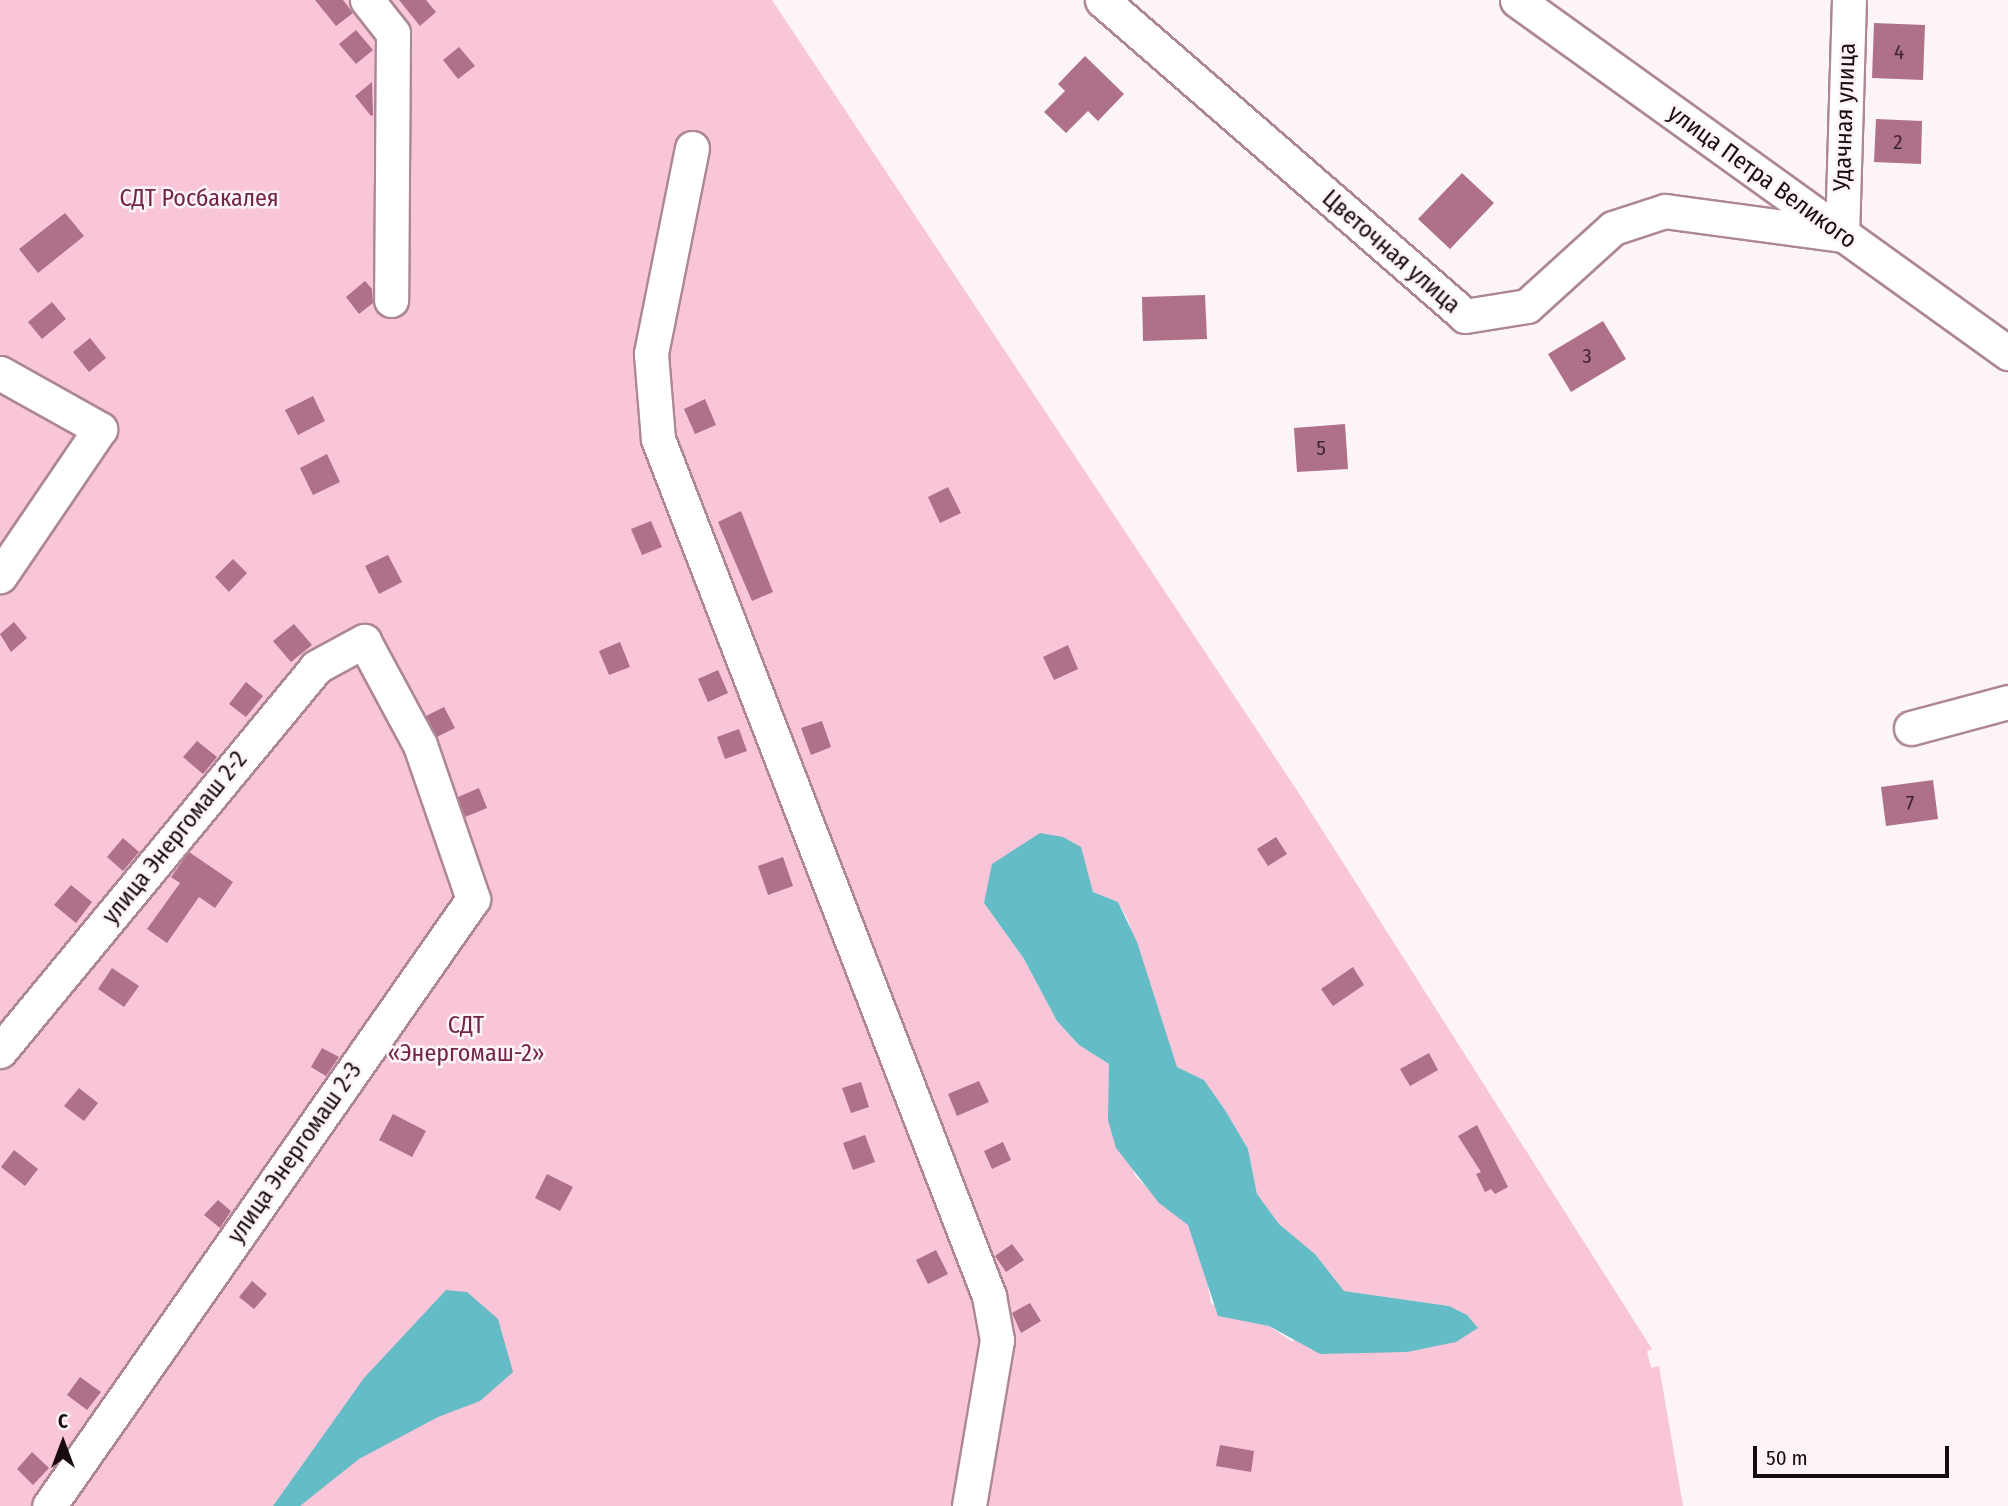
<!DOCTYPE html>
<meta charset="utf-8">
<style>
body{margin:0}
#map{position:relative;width:2008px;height:1506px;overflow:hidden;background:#fcf4f6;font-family:"Fira Sans Condensed",sans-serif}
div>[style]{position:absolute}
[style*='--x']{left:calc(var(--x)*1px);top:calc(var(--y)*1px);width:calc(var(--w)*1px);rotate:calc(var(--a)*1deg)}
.green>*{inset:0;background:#f9c5d8}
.water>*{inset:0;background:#63bcc6}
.building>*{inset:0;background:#af7089}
.roads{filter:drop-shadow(2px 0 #ad8795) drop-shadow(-2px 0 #ad8795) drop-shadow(0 2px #ad8795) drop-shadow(0 -2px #ad8795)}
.minor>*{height:33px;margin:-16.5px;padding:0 16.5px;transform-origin:16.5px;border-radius:16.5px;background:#fff}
span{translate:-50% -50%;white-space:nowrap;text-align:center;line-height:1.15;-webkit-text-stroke:5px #fcf4f6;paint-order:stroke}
.number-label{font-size:21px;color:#3e252f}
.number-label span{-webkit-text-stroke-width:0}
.street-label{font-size:24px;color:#190c11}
.park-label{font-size:24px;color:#722449}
.north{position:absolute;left:28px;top:1408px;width:70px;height:70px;-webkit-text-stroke:5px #fcf4f6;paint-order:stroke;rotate:0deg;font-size:19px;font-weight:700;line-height:28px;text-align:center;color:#190c11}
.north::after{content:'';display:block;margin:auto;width:24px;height:32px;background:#190c11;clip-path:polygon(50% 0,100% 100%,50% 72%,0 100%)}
.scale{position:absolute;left:1753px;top:1446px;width:196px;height:32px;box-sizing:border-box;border:4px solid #190c11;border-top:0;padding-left:9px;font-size:21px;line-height:24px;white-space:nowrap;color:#190c11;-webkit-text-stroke:5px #fcf4f6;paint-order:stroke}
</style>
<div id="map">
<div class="green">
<i style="clip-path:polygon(evenodd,0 0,772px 0,1300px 795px,1652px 1349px,1647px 1351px,1651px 1368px,1659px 1366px,1683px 1506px,0 1506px,0 0,1080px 847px,1093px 892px,1118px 902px,1128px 920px,1177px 1067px,1204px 1080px,1225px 1110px,1248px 1149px,1257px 1194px,1279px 1224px,1315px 1254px,1344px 1291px,1449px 1306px,1291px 1341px,1269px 1326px,1211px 1304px,1206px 1273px,1188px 1225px,1135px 1176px,1110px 1090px,1109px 1064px,1079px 1045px,1057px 1021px,1024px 959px,984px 903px,1080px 847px)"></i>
</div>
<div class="water">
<i style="clip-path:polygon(1040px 833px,1063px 837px,1081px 847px,1093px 892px,1118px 902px,1137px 942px,1177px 1067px,1204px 1080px,1225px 1110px,1248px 1149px,1257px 1194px,1279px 1224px,1315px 1254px,1344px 1291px,1449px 1306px,1467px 1315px,1478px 1328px,1456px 1342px,1407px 1352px,1320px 1354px,1269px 1326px,1218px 1316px,1188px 1225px,1159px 1203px,1116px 1148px,1108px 1120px,1109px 1064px,1079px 1045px,1057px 1021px,1024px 959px,984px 903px,992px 864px)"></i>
<i style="clip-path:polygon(446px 1290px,467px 1292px,498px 1319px,513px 1372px,480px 1401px,438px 1417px,359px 1459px,300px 1506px,273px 1506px,364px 1378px)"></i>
</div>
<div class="building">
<i style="clip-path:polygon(315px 0,343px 0,353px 13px,336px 26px)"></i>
<i style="clip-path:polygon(399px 0,426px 0,436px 12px,420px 26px)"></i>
<i style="clip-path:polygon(1874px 23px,1925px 25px,1923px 80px,1872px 78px)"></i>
<i style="clip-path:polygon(356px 30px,373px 50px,356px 64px,339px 44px)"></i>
<i style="clip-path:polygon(459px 47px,475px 66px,458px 79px,443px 60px)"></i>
<i style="clip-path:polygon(1085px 56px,1124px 94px,1098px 121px,1088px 111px,1066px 133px,1044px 112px,1065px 91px,1058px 84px)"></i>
<i style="clip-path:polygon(372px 82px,373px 115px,371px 116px,355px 96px)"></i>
<i style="clip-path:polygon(1876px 119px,1922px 121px,1921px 164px,1874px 162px)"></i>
<i style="clip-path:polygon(1462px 173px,1494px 203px,1450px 249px,1418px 219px)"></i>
<i style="clip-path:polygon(65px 213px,84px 236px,38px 273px,19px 249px)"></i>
<i style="clip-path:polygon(365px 281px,372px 289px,373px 303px,359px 314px,346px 297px)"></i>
<i style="clip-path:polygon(1205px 295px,1207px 339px,1143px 341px,1142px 297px)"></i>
<i style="clip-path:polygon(52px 302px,66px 319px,42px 339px,28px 322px)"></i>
<i style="clip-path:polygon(1603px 321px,1626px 359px,1571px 392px,1548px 354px)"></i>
<i style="clip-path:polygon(90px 338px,106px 358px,89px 372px,73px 352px)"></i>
<i style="clip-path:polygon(313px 396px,325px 421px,298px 435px,285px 410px)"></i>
<i style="clip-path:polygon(705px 399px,716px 425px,695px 434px,684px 409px)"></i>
<i style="clip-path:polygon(1345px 424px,1348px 469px,1297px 472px,1294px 428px)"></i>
<i style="clip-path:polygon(327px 454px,340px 482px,313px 495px,300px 468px)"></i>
<i style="clip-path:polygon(948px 487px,961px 513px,940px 523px,928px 497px)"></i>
<i style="clip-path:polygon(741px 511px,773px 592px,752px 601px,718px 522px)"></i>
<i style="clip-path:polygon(651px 521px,662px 547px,642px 555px,631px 529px)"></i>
<i style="clip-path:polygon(388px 555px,402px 582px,379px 594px,365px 566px)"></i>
<i style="clip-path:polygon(233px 559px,247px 573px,229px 592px,215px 577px)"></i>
<i style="clip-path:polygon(14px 622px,27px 638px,11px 652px,0 634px)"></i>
<i style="clip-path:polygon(294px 624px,312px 645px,291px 662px,273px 641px)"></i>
<i style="clip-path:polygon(620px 642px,630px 667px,609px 675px,599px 651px)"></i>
<i style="clip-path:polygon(1068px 645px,1078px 669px,1054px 680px,1043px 657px)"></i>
<i style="clip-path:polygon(718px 670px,728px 693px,708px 702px,698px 679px)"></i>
<i style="clip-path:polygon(246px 682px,263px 696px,246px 717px,229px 704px)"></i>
<i style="clip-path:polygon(444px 707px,455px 728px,437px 737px,426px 716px)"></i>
<i style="clip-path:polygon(822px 721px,831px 747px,811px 755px,801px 728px)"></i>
<i style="clip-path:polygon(739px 729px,747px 751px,725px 759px,717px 737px)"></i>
<i style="clip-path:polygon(197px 741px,217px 757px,203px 774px,183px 757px)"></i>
<i style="clip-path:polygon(1933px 780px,1938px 819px,1886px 826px,1881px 787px)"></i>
<i style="clip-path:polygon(479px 788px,487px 808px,465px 817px,458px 797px)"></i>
<i style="clip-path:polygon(1276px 837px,1287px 854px,1268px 866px,1257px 849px)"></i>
<i style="clip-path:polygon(123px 838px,139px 852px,123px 871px,107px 857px)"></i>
<i style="clip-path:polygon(189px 852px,233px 882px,215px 908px,199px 897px,167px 943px,147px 929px,180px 883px,171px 877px)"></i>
<i style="clip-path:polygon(783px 857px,793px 886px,768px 895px,758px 866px)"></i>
<i style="clip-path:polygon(71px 885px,92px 902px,76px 923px,54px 905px)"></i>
<i style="clip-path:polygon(1353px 967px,1364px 985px,1333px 1006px,1321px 989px)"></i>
<i style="clip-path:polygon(112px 968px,139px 986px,124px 1007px,98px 989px)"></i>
<i style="clip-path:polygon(322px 1048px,339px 1057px,326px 1076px,311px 1067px)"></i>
<i style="clip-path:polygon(1429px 1053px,1438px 1070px,1410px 1086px,1400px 1069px)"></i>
<i style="clip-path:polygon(979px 1081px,989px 1102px,957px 1116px,948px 1094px)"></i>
<i style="clip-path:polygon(861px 1082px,869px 1107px,851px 1113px,842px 1088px)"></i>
<i style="clip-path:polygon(79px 1088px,98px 1103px,84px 1121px,64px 1106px)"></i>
<i style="clip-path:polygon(393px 1114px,426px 1131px,412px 1157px,379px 1140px)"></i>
<i style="clip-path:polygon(1477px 1125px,1508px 1187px,1495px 1194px,1491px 1189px,1485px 1192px,1476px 1174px,1481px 1172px,1458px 1136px)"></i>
<i style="clip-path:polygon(865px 1135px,875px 1162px,853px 1170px,843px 1143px)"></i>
<i style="clip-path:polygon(1003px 1142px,1011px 1160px,992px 1169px,984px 1151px)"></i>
<i style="clip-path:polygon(14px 1150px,38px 1169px,25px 1186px,1px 1167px)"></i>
<i style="clip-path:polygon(547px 1174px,573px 1187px,560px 1211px,535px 1198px)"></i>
<i style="clip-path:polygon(218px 1200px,231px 1211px,220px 1228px,204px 1215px)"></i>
<i style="clip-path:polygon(1012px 1244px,1024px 1260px,1006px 1272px,995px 1256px)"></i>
<i style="clip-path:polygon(936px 1250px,948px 1274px,928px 1284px,916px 1260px)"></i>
<i style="clip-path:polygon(252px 1281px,267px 1294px,254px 1309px,239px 1297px)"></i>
<i style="clip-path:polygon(1030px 1303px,1041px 1321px,1021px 1333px,1012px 1313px)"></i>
<i style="clip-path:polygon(80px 1377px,101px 1392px,87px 1410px,67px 1395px)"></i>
<i style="clip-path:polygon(1220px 1445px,1254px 1451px,1251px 1472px,1216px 1466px)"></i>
<i style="clip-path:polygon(32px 1452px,49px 1468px,33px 1485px,17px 1469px)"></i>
</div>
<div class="roads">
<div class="minor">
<i style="--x:367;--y:0;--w:42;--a:51.8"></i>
<i style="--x:393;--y:33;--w:267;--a:90.4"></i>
<i style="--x:1102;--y:0;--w:481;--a:41"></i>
<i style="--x:1465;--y:316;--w:63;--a:-9.2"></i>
<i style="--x:1527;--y:306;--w:116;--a:-42.2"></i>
<i style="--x:1613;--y:228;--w:55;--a:-18.1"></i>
<i style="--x:1665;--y:211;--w:179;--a:7.7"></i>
<i style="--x:1842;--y:235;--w:235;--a:-88.3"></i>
<i style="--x:1517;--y:0;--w:605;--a:35.71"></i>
<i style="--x:692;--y:148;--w:210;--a:101.3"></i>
<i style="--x:651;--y:354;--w:85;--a:85.3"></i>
<i style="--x:658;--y:439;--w:919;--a:68.88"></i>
<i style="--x:989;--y:1296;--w:45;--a:79.7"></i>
<i style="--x:997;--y:1340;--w:168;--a:99.6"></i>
<i style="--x:0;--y:373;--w:115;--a:29.2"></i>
<i style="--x:100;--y:429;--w:178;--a:124.2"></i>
<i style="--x:1911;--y:728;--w:100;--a:-15"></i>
<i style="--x:0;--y:1051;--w:497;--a:-50.5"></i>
<i style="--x:316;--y:667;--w:55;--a:-28.4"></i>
<i style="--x:364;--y:641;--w:118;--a:61.7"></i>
<i style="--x:420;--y:745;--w:163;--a:71"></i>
<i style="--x:473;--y:899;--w:740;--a:124.93"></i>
</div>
</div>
<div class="number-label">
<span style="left:1899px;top:52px">4</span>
<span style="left:1898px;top:142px">2</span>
<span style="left:1587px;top:356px">3</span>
<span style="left:1321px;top:448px">5</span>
<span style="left:1910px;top:803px">7</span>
</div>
<div class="street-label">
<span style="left:1845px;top:117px;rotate:-88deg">Удачная улица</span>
<span style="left:1762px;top:177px;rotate:36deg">улица Петра Великого</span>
<span style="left:1391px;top:252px;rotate:41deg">Цветочная улица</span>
<span style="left:175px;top:838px;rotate:-51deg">улица Энергомаш 2-2</span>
<span style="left:295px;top:1153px;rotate:-55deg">улица Энергомаш 2-3</span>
</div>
<div class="park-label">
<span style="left:199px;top:199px">СДТ Росбакалея</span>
<span style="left:466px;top:1040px">СДТ<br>«Энергомаш-2»</span>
</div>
<div class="north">С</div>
<div class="scale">50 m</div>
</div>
